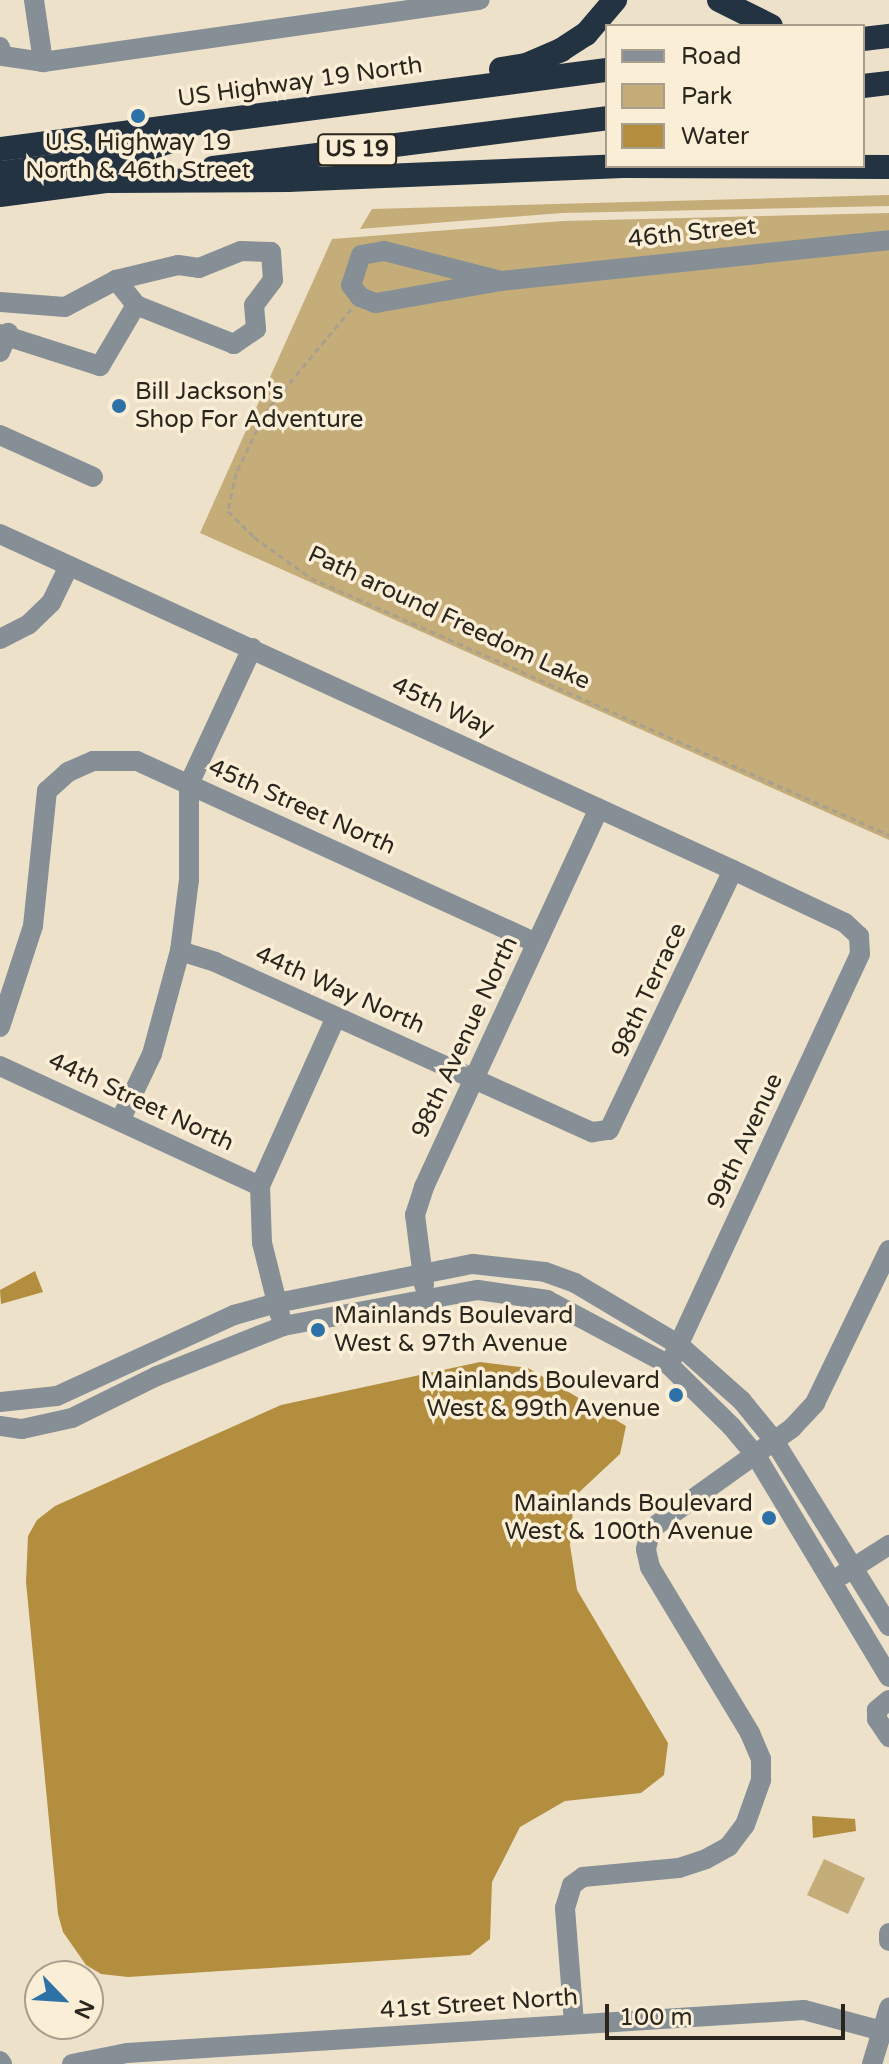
<!DOCTYPE html>
<style>
body{margin:0}
#map{position:relative;width:889px;height:2064px;overflow:hidden;background:#ede1ca;font-family:"Varela Round",sans-serif}
div>[style]{position:absolute}
[style*='--x']{left:calc(var(--x)*1px);top:calc(var(--y)*1px);width:calc(var(--w)*1px);rotate:calc(var(--a)*1deg)}
.green>*{inset:0;background:#c5ad7a}
.water>*{inset:0;background:#b28e3e}
.path>*{height:3px;margin-top:-1.5px;transform-origin:0;background:repeating-linear-gradient(90deg,#a9a08e 0 6px,transparent 0 10px)}
.minor>*{height:20px;margin:-10px;padding:0 10px;transform-origin:10px;border-radius:10px;background:#868f96}
.highway>*{height:24px;margin:-12px;padding:0 12px;transform-origin:12px;border-radius:12px;background:#233342}
.dots>*{width:22px;height:22px;translate:-50% -50%;box-sizing:border-box;border:4px solid #faeed7;border-radius:50%}
span{translate:-50% -50%;white-space:nowrap;text-align:center;line-height:1.15;-webkit-text-stroke:7px #faeed7;paint-order:stroke}
.shield-label span{padding:2px 6px;background:#faeed7;border:2px solid;border-radius:6px;-webkit-text-stroke-width:0}
.shield-label{font-size:22px;color:#2a261d;font-weight:700}
.street-label{font-size:24px;color:#2a261d}
.poi-label{font-size:24px;color:#2a261d}
.left{translate:0 -50%;text-align:left}
.right{translate:-100% -50%;text-align:right}
.legend{position:absolute;left:605px;top:24px;width:260px;height:144px;box-sizing:border-box;background:#faeed7;border:2px solid #a79e8d;margin:0;padding:10px 14px;list-style:none;font-size:24px;color:#2a261d}
.legend li{display:flex;align-items:center;gap:16px;height:40px}
.legend b{width:40px;border:2px solid #a79e8d}
.north{position:absolute;left:24px;top:1960px;width:80px;height:80px;box-sizing:border-box;background:#faeed7;border:2px solid #a79e8d;border-radius:50%;rotate:115deg;font-size:22px;font-weight:700;line-height:32px;text-align:center;color:#2a261d}
.north::after{content:'';display:block;margin:auto;width:28px;height:36px;background:#2e71a6;clip-path:polygon(50% 0,100% 100%,50% 72%,0 100%)}
.scale{position:absolute;left:605px;top:2004px;width:240px;height:36px;box-sizing:border-box;border:4px solid #2a261d;border-top:0;padding-left:10px;font-size:24px;line-height:28px;white-space:nowrap;color:#2a261d;-webkit-text-stroke:6px #faeed7;paint-order:stroke}
</style>
<div id="map">
<div class="green">
<i style="clip-path:polygon(889px 195px,889px 206px,562px 213px,360px 229px,372px 209px)"></i>
<i style="clip-path:polygon(889px 213px,889px 840px,200px 533px,332px 239px,563px 221px)"></i>
<i style="clip-path:polygon(824px 1859px,865px 1878px,848px 1914px,807px 1895px)"></i>
</div>
<div class="water">
<i style="clip-path:polygon(35px 1271px,43px 1292px,1px 1304px,0 1290px)"></i>
<i style="clip-path:polygon(480px 1362px,528px 1368px,626px 1426px,620px 1454px,574px 1497px,570px 1545px,577px 1590px,668px 1743px,664px 1775px,641px 1793px,565px 1801px,520px 1827px,492px 1882px,490px 1939px,470px 1955px,128px 1977px,101px 1974px,86px 1965px,63px 1932px,58px 1914px,26px 1582px,28px 1536px,37px 1520px,55px 1506px,281px 1405px)"></i>
<i style="clip-path:polygon(812px 1816px,855px 1819px,856px 1831px,813px 1838px)"></i>
</div>
<div class="path">
<i style="--x:351;--y:309;--w:133;--a:129.8"></i>
<i style="--x:266;--y:411;--w:69;--a:115.8"></i>
<i style="--x:236;--y:473;--w:39;--a:102"></i>
<i style="--x:228;--y:511;--w:37;--a:45"></i>
<i style="--x:254;--y:537;--w:70;--a:35.7"></i>
<i style="--x:311;--y:578;--w:633;--a:23.97"></i>
</div>
<div class="minor">
<i style="--x:34;--y:0;--w:63;--a:81.7"></i>
<i style="--x:0;--y:47;--w:9;--a:72"></i>
<i style="--x:3;--y:56;--w:40;--a:8.5"></i>
<i style="--x:43;--y:62;--w:441;--a:-8.1"></i>
<i style="--x:116;--y:280;--w:64;--a:-13.6"></i>
<i style="--x:178;--y:265;--w:21;--a:8"></i>
<i style="--x:199;--y:268;--w:45;--a:-22"></i>
<i style="--x:241;--y:251;--w:30;--a:2"></i>
<i style="--x:271;--y:252;--w:28;--a:86"></i>
<i style="--x:273;--y:280;--w:31;--a:127"></i>
<i style="--x:254;--y:305;--w:24;--a:85"></i>
<i style="--x:256;--y:329;--w:27;--a:146"></i>
<i style="--x:234;--y:344;--w:105;--a:-158.3"></i>
<i style="--x:501;--y:281;--w:121;--a:-165.6"></i>
<i style="--x:384;--y:251;--w:23;--a:170"></i>
<i style="--x:361;--y:255;--w:32;--a:108"></i>
<i style="--x:351;--y:285;--w:15;--a:53"></i>
<i style="--x:360;--y:297;--w:17;--a:21"></i>
<i style="--x:376;--y:303;--w:127;--a:-10"></i>
<i style="--x:501;--y:281;--w:390;--a:-6"></i>
<i style="--x:0;--y:302;--w:65;--a:4.4"></i>
<i style="--x:65;--y:307;--w:58;--a:-27.9"></i>
<i style="--x:116;--y:280;--w:32;--a:51"></i>
<i style="--x:136;--y:305;--w:71;--a:120.5"></i>
<i style="--x:100;--y:366;--w:105;--a:-162.3"></i>
<i style="--x:0;--y:352;--w:21;--a:-67"></i>
<i style="--x:0;--y:435;--w:102;--a:24.3"></i>
<i style="--x:0;--y:534;--w:806;--a:24.63"></i>
<i style="--x:733;--y:870;--w:124;--a:25.3"></i>
<i style="--x:845;--y:923;--w:19;--a:43"></i>
<i style="--x:859;--y:936;--w:18;--a:87"></i>
<i style="--x:860;--y:954;--w:453;--a:114.9"></i>
<i style="--x:0;--y:639;--w:31;--a:-27"></i>
<i style="--x:28;--y:625;--w:32;--a:-44"></i>
<i style="--x:51;--y:603;--w:41;--a:-64.1"></i>
<i style="--x:180;--y:951;--w:37;--a:17"></i>
<i style="--x:215;--y:962;--w:414;--a:24.3"></i>
<i style="--x:592;--y:1132;--w:17;--a:-7"></i>
<i style="--x:609;--y:1130;--w:288;--a:-64.5"></i>
<i style="--x:0;--y:1027;--w:106;--a:-71.9"></i>
<i style="--x:33;--y:926;--w:136;--a:-84.1"></i>
<i style="--x:47;--y:791;--w:28;--a:-42"></i>
<i style="--x:68;--y:772;--w:27;--a:-24"></i>
<i style="--x:93;--y:761;--w:44;--a:0"></i>
<i style="--x:137;--y:761;--w:439;--a:24.5"></i>
<i style="--x:0;--y:1066;--w:286;--a:24.8"></i>
<i style="--x:120;--y:1121;--w:74;--a:-64.5"></i>
<i style="--x:152;--y:1054;--w:107;--a:-74.8"></i>
<i style="--x:180;--y:951;--w:72;--a:-82.8"></i>
<i style="--x:189;--y:880;--w:96;--a:-90"></i>
<i style="--x:189;--y:784;--w:150;--a:-65.1"></i>
<i style="--x:424;--y:1285;--w:71;--a:-97.3"></i>
<i style="--x:415;--y:1215;--w:29;--a:-72"></i>
<i style="--x:424;--y:1187;--w:417;--a:-65.2"></i>
<i style="--x:280;--y:1315;--w:74;--a:-104"></i>
<i style="--x:262;--y:1243;--w:57;--a:-92"></i>
<i style="--x:260;--y:1186;--w:185;--a:-65.8"></i>
<i style="--x:0;--y:1402;--w:57;--a:-6"></i>
<i style="--x:57;--y:1396;--w:195;--a:-24.6"></i>
<i style="--x:234;--y:1315;--w:45;--a:-15.6"></i>
<i style="--x:277;--y:1303;--w:200;--a:-11.3"></i>
<i style="--x:473;--y:1264;--w:72;--a:6.3"></i>
<i style="--x:545;--y:1272;--w:32;--a:20"></i>
<i style="--x:575;--y:1283;--w:121;--a:30.8"></i>
<i style="--x:679;--y:1345;--w:84;--a:41.6"></i>
<i style="--x:742;--y:1401;--w:49;--a:50.8"></i>
<i style="--x:773;--y:1439;--w:220;--a:58.2"></i>
<i style="--x:0;--y:1426;--w:22;--a:8"></i>
<i style="--x:22;--y:1429;--w:51;--a:-12.4"></i>
<i style="--x:72;--y:1418;--w:95;--a:-26.3"></i>
<i style="--x:157;--y:1376;--w:136;--a:-21.6"></i>
<i style="--x:283;--y:1326;--w:198;--a:-10.5"></i>
<i style="--x:478;--y:1290;--w:70;--a:8.2"></i>
<i style="--x:547;--y:1300;--w:138;--a:28"></i>
<i style="--x:669;--y:1365;--w:88;--a:44.5"></i>
<i style="--x:732;--y:1427;--w:35;--a:50"></i>
<i style="--x:755;--y:1454;--w:260;--a:59"></i>
<i style="--x:842;--y:1575;--w:56;--a:-32.6"></i>
<i style="--x:889;--y:1700;--w:16;--a:140"></i>
<i style="--x:877;--y:1710;--w:9;--a:90"></i>
<i style="--x:877;--y:1719;--w:22;--a:56"></i>
<i style="--x:889;--y:1933;--w:8;--a:90"></i>
<i style="--x:574;--y:2023;--w:115;--a:-94.5"></i>
<i style="--x:565;--y:1908;--w:24;--a:-73"></i>
<i style="--x:572;--y:1885;--w:14;--a:-36"></i>
<i style="--x:583;--y:1877;--w:96;--a:-5.4"></i>
<i style="--x:679;--y:1868;--w:28;--a:-18"></i>
<i style="--x:706;--y:1859;--w:26;--a:-29"></i>
<i style="--x:729;--y:1846;--w:26;--a:-53"></i>
<i style="--x:745;--y:1825;--w:48;--a:-70.4"></i>
<i style="--x:761;--y:1780;--w:21;--a:-90"></i>
<i style="--x:761;--y:1759;--w:28;--a:-113"></i>
<i style="--x:750;--y:1733;--w:194;--a:-121.1"></i>
<i style="--x:650;--y:1567;--w:18;--a:-103"></i>
<i style="--x:646;--y:1549;--w:21;--a:-76"></i>
<i style="--x:651;--y:1529;--w:173;--a:-35.6"></i>
<i style="--x:792;--y:1428;--w:34;--a:-47"></i>
<i style="--x:815;--y:1403;--w:170;--a:-64.2"></i>
<i style="--x:0;--y:2061;--w:4;--a:56"></i>
<i style="--x:72;--y:2064;--w:56;--a:-11.3"></i>
<i style="--x:127;--y:2053;--w:678;--a:-3.63"></i>
<i style="--x:804;--y:2010;--w:88;--a:15.1"></i>
<i style="--x:872;--y:2064;--w:59;--a:-73.1"></i>
</div>
<div class="highway">
<i style="--x:719;--y:0;--w:58;--a:26.6"></i>
<i style="--x:863;--y:39;--w:26;--a:-7"></i>
<i style="--x:501;--y:69;--w:25;--a:-9"></i>
<i style="--x:526;--y:65;--w:38;--a:-23"></i>
<i style="--x:561;--y:50;--w:30;--a:-33"></i>
<i style="--x:586;--y:34;--w:45;--a:-49.5"></i>
<i style="--x:863;--y:86;--w:26;--a:-7"></i>
<i style="--x:0;--y:149;--w:612;--a:-7.42"></i>
<i style="--x:213;--y:168;--w:397;--a:-7.2"></i>
<i style="--x:0;--y:173;--w:118;--a:-7.3"></i>
<i style="--x:117;--y:158;--w:67;--a:-17.4"></i>
<i style="--x:107;--y:181;--w:181;--a:-0.3"></i>
<i style="--x:288;--y:180;--w:335;--a:-2.4"></i>
<i style="--x:623;--y:166;--w:266;--a:0.2"></i>
<i style="--x:0;--y:195;--w:122;--a:-7.5"></i>
</div>
<div class="dots">
<i style="left:138px;top:116px;background:#2e71a6"></i>
<i style="left:119px;top:406px;background:#2e71a6"></i>
<i style="left:318px;top:1330px;background:#2e71a6"></i>
<i style="left:676px;top:1395px;background:#2e71a6"></i>
<i style="left:769px;top:1518px;background:#2e71a6"></i>
</div>
<div class="shield-label">
<span style="left:357px;top:150px">US 19</span>
</div>
<div class="street-label">
<span style="left:300px;top:82px;rotate:-8deg">US Highway 19 North</span>
<span style="left:692px;top:233px;rotate:-6deg">46th Street</span>
<span style="left:449px;top:618px;rotate:25deg">Path around Freedom Lake</span>
<span style="left:443px;top:707px;rotate:25deg">45th Way</span>
<span style="left:302px;top:807px;rotate:24deg">45th Street North</span>
<span style="left:340px;top:990px;rotate:24deg">44th Way North</span>
<span style="left:649px;top:990px;rotate:-65deg">98th Terrace</span>
<span style="left:465px;top:1037px;rotate:-65deg">98th Avenue North</span>
<span style="left:141px;top:1102px;rotate:25deg">44th Street North</span>
<span style="left:745px;top:1141px;rotate:-65deg">99th Avenue</span>
<span style="left:479px;top:2004px;rotate:-4deg">41st Street North</span>
</div>
<div class="poi-label">
<span style="left:138px;top:157px">U.S. Highway 19<br>North &amp; 46th Street</span>
<span class="left" style="left:135px;top:406px">Bill Jackson's<br>Shop For Adventure</span>
<span class="left" style="left:334px;top:1330px">Mainlands Boulevard<br>West &amp; 97th Avenue</span>
<span class="right" style="left:660px;top:1395px">Mainlands Boulevard<br>West &amp; 99th Avenue</span>
<span class="right" style="left:753px;top:1518px">Mainlands Boulevard<br>West &amp; 100th Avenue</span>
</div>
<ul class="legend">
<li><b style="height:10px;background:#868f96"></b>Road</li>
<li><b style="height:22px;background:#c5ad7a"></b>Park</li>
<li><b style="height:22px;background:#b28e3e"></b>Water</li>
</ul>
<div class="north">N</div>
<div class="scale">100 m</div>
</div>
